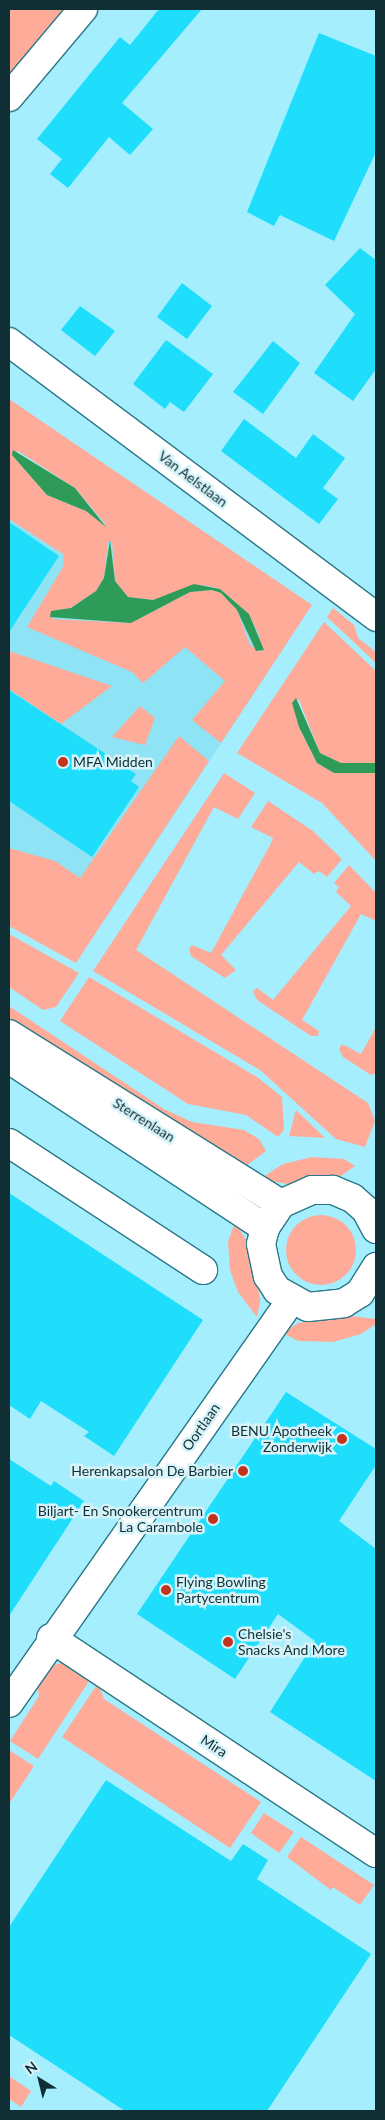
<!DOCTYPE html>
<style>
body{margin:0}
#map{position:relative;width:385px;height:2120px;overflow:hidden;background:#a4eefe;font-family:Lato,sans-serif}
div>[style]{position:absolute}
[style*='--x']{left:calc(var(--x)*1px);top:calc(var(--y)*1px);width:calc(var(--w)*1px);rotate:calc(var(--a)*1deg)}
.built>*{inset:0;background:#8ee3f4}
.green>*{inset:0;background:#ffab9a}
.round{border-radius:50%}
.water>*{inset:0;background:#2e9b58}
.building>*{inset:0;background:#1edefc}
.roads{filter:drop-shadow(1px 0 #2b7786) drop-shadow(-1px 0 #2b7786) drop-shadow(0 1px #2b7786) drop-shadow(0 -1px #2b7786)}
.minor>*{height:28px;margin:-14px;padding:0 14px;transform-origin:14px;border-radius:14px;background:#fff}
.tertiary>*{height:28px;margin:-14px;padding:0 14px;transform-origin:14px;border-radius:14px;background:#fff}
.dots>*{width:14px;height:14px;translate:-50% -50%;box-sizing:border-box;border:2px solid #d7f3fa;border-radius:50%}
span{translate:-50% -50%;white-space:nowrap;text-align:center;line-height:1.15;-webkit-text-stroke:5px #d7f3fa;paint-order:stroke}
.street-label{font-size:14px;color:#102f35}
.poi-label{font-size:14px;color:#102f35}
.left{translate:0 -50%;text-align:left}
.right{translate:-100% -50%;text-align:right}
.frame{position:absolute;inset:0;border:10px solid #102f35;pointer-events:none}
.north{position:absolute;left:15px;top:2055px;width:50px;height:50px;-webkit-text-stroke:4px #d7f3fa;paint-order:stroke;rotate:324deg;font-size:14px;font-weight:700;line-height:20px;text-align:center;color:#102f35}
.north::after{content:'';display:block;margin:auto;width:18px;height:22px;background:#102f35;clip-path:polygon(50% 0,100% 100%,50% 72%,0 100%)}
</style>
<div id="map">
<div class="built">
<i style="clip-path:polygon(9px 454px,289px 640px,106px 918px,9px 854px)"></i>
</div>
<div class="green">
<i style="clip-path:polygon(9px 9px,66px 9px,9px 78px)"></i>
<i style="clip-path:polygon(evenodd,9px 399px,312px 605px,221px 743px,192px 720px,225px 681px,185px 647px,143px 683px,132px 672px,27px 627px,64px 565px,63px 554px,9px 519px,9px 399px,18px 451px,75px 488px,107px 526px,86px 511px,47px 495px,12px 455px,18px 451px,9px 399px,112px 541px,115px 581px,128px 597px,153px 600px,204px 585px,220px 589px,249px 614px,259px 635px,261px 652px,250px 645px,237px 610px,221px 593px,212px 590px,190px 592px,131px 623px,53px 619px,51px 611px,71px 608px,96px 591px,104px 578px,108px 542px,112px 541px)"></i>
<i style="clip-path:polygon(333px 608px,354px 625px,358px 638px,376px 652px,376px 663px,327px 617px)"></i>
<i style="clip-path:polygon(324px 622px,376px 671px,376px 763px,341px 763px,320px 753px,299px 700px,293px 700px,299px 727px,317px 763px,334px 773px,376px 773px,376px 861px,322px 803px,237px 753px)"></i>
<i style="clip-path:polygon(9px 651px,112px 686px,61px 724px,9px 689px)"></i>
<i style="clip-path:polygon(140px 706px,155px 718px,145px 745px,112px 737px)"></i>
<i style="clip-path:polygon(179px 736px,209px 761px,76px 963px,9px 926px,9px 848px,55px 861px,80px 878px)"></i>
<i style="clip-path:polygon(224px 773px,255px 793px,238px 819px,214px 807px,136px 950px,368px 1103px,375px 1121px,365px 1147px,336px 1139px,260px 1070px,93px 971px)"></i>
<i style="clip-path:polygon(268px 801px,313px 831px,342px 859px,327px 877px,319px 871px,314px 874px,299px 862px,221px 955px,236px 970px,225px 978px,191px 956px,189px 949px,192px 945px,211px 953px,271px 843px,273px 838px,251px 827px)"></i>
<i style="clip-path:polygon(349px 865px,376px 893px,376px 921px,361px 914px,302px 1020px,319px 1031px,318px 1036px,311px 1036px,257px 1000px,253px 991px,257px 988px,273px 1000px,351px 906px,336px 892px,339px 887px,334px 883px)"></i>
<i style="clip-path:polygon(9px 934px,79px 973px,56px 1007px,43px 1010px,9px 987px)"></i>
<i style="clip-path:polygon(89px 977px,257px 1077px,282px 1097px,284px 1130px,278px 1137px,246px 1115px,188px 1104px,60px 1021px)"></i>
<i style="clip-path:polygon(9px 1006px,164px 1109px,192px 1122px,244px 1130px,259px 1139px,266px 1151px,242px 1169px,9px 1022px)"></i>
<i style="clip-path:polygon(376px 1027px,376px 1073px,371px 1075px,343px 1057px,339px 1049px,342px 1044px,361px 1054px)"></i>
<i style="clip-path:polygon(296px 1110px,323px 1136px,325px 1138px,289px 1136px)"></i>
<i style="clip-path:polygon(312px 1157px,344px 1159px,355px 1166px,338px 1178px,288px 1184px,265px 1180px,266px 1175px,283px 1164px)"></i>
<i class="round" style="left:286px;top:1215px;width:70px;height:70px"></i>
<i style="clip-path:polygon(235px 1222px,248px 1243px,258px 1287px,260px 1301px,257px 1317px,238px 1292px,230px 1270px,228px 1242px)"></i>
<i style="clip-path:polygon(351px 1316px,376px 1319px,376px 1324px,361px 1334px,333px 1342px,298px 1341px,283px 1333px,298px 1323px)"></i>
<i style="clip-path:polygon(61px 1663px,91px 1678px,38px 1759px,10px 1741px,39px 1696px,37px 1684px,50px 1666px)"></i>
<i style="clip-path:polygon(98px 1683px,104px 1699px,261px 1802px,230px 1848px,62px 1737px)"></i>
<i style="clip-path:polygon(9px 1750px,34px 1766px,9px 1804px)"></i>
<i style="clip-path:polygon(264px 1813px,294px 1832px,279px 1853px,251px 1833px)"></i>
<i style="clip-path:polygon(301px 1837px,374px 1885px,360px 1905px,333px 1887px,331px 1890px,287px 1857px)"></i>
<i style="clip-path:polygon(9px 2076px,31px 2091px,21px 2107px,9px 2099px)"></i>
</div>
<div class="water">
<i style="clip-path:polygon(13px 450px,75px 488px,106px 527px,86px 511px,47px 495px,12px 455px)"></i>
<i style="clip-path:polygon(110px 540px,115px 581px,128px 597px,153px 600px,194px 584px,220px 589px,249px 614px,264px 650px,256px 651px,237px 610px,221px 593px,212px 590px,190px 592px,131px 623px,50px 617px,51px 611px,71px 608px,96px 591px,104px 578px)"></i>
<i style="clip-path:polygon(296px 698px,320px 753px,341px 763px,376px 763px,376px 773px,334px 773px,317px 763px,299px 727px,292px 703px)"></i>
</div>
<div class="building">
<i style="clip-path:polygon(159px 9px,202px 9px,122px 103px,153px 129px,130px 155px,109px 137px,68px 188px,50px 174px,62px 159px,37px 139px,120px 37px,130px 45px)"></i>
<i style="clip-path:polygon(319px 33px,376px 56px,376px 152px,334px 241px,280px 215px,274px 226px,247px 212px)"></i>
<i style="clip-path:polygon(360px 248px,376px 260px,376px 369px,353px 401px,314px 373px,355px 314px,325px 285px)"></i>
<i style="clip-path:polygon(182px 283px,212px 306px,187px 339px,157px 317px)"></i>
<i style="clip-path:polygon(80px 306px,115px 331px,95px 356px,61px 330px)"></i>
<i style="clip-path:polygon(166px 340px,213px 374px,184px 412px,170px 402px,165px 409px,133px 384px)"></i>
<i style="clip-path:polygon(273px 341px,300px 363px,263px 414px,233px 392px)"></i>
<i style="clip-path:polygon(244px 419px,296px 458px,313px 434px,345px 458px,323px 488px,338px 499px,319px 524px,221px 451px)"></i>
<i style="clip-path:polygon(9px 522px,59px 556px,9px 632px)"></i>
<i style="clip-path:polygon(9px 690px,136px 774px,131px 781px,139px 787px,92px 857px,9px 801px)"></i>
<i style="clip-path:polygon(9px 1193px,203px 1320px,114px 1456px,84px 1436px,89px 1432px,41px 1401px,30px 1419px,9px 1405px)"></i>
<i style="clip-path:polygon(286px 1392px,376px 1449px,376px 1465px,339px 1521px,376px 1549px,376px 1781px,270px 1712px,315px 1641px,278px 1614px,235px 1679px,137px 1614px)"></i>
<i style="clip-path:polygon(9px 1459px,51px 1486px,54px 1481px,84px 1501px,9px 1616px)"></i>
<i style="clip-path:polygon(106px 1780px,231px 1861px,243px 1844px,268px 1860px,257px 1879px,371px 1954px,267px 2111px,125px 2111px,9px 2035px,9px 1927px)"></i>
</div>
<div class="roads">
<div class="minor">
<i style="--x:9;--y:97;--w:115;--a:-49.9"></i>
<i style="--x:9;--y:342;--w:459;--a:36.8"></i>
<i style="--x:9;--y:1143;--w:232;--a:33.2"></i>
<i style="--x:51;--y:1638;--w:390;--a:33.5"></i>
<i style="--x:9;--y:1703;--w:492;--a:-55"></i>
</div>
<div class="tertiary">
<i style="--x:9;--y:1034;--w:321;--a:32"></i>
<i style="--x:9;--y:1059;--w:307;--a:33.4"></i>
<i style="--x:376;--y:1229;--w:21;--a:-118"></i>
<i style="--x:366;--y:1210;--w:18;--a:-139"></i>
<i style="--x:352;--y:1198;--w:21;--a:-157"></i>
<i style="--x:333;--y:1190;--w:21;--a:180"></i>
<i style="--x:312;--y:1190;--w:34;--a:156"></i>
<i style="--x:281;--y:1204;--w:29;--a:124"></i>
<i style="--x:265;--y:1228;--w:16;--a:104"></i>
<i style="--x:261;--y:1244;--w:33;--a:78"></i>
<i style="--x:268;--y:1276;--w:17;--a:57"></i>
<i style="--x:277;--y:1290;--w:35;--a:29"></i>
<i style="--x:308;--y:1307;--w:36;--a:-6"></i>
<i style="--x:344;--y:1303;--w:19;--a:-32"></i>
<i style="--x:360;--y:1293;--w:31;--a:-58"></i>
</div>
</div>
<div class="dots">
<i style="left:63px;top:762px;background:#c1351e"></i>
<i style="left:342px;top:1439px;background:#c1351e"></i>
<i style="left:243px;top:1471px;background:#c1351e"></i>
<i style="left:213px;top:1519px;background:#c1351e"></i>
<i style="left:166px;top:1590px;background:#c1351e"></i>
<i style="left:228px;top:1642px;background:#c1351e"></i>
</div>
<div class="street-label">
<span style="left:193px;top:479px;rotate:37deg">Van Aelstlaan</span>
<span style="left:144px;top:1120px;rotate:32deg">Sterrenlaan</span>
<span style="left:201px;top:1427px;rotate:-55deg">Oortlaan</span>
<span style="left:214px;top:1746px;rotate:33deg">Mira</span>
</div>
<div class="poi-label">
<span class="left" style="left:73px;top:762px">MFA Midden</span>
<span class="right" style="left:332px;top:1439px">BENU Apotheek<br>Zonderwijk</span>
<span class="right" style="left:233px;top:1471px">Herenkapsalon De Barbier</span>
<span class="right" style="left:203px;top:1519px">Biljart- En Snookercentrum<br>La Carambole</span>
<span class="left" style="left:176px;top:1590px">Flying Bowling<br>Partycentrum</span>
<span class="left" style="left:238px;top:1642px">Chelsie's<br>Snacks And More</span>
</div>
<div class="frame"></div>
<div class="north">N</div>
</div>
